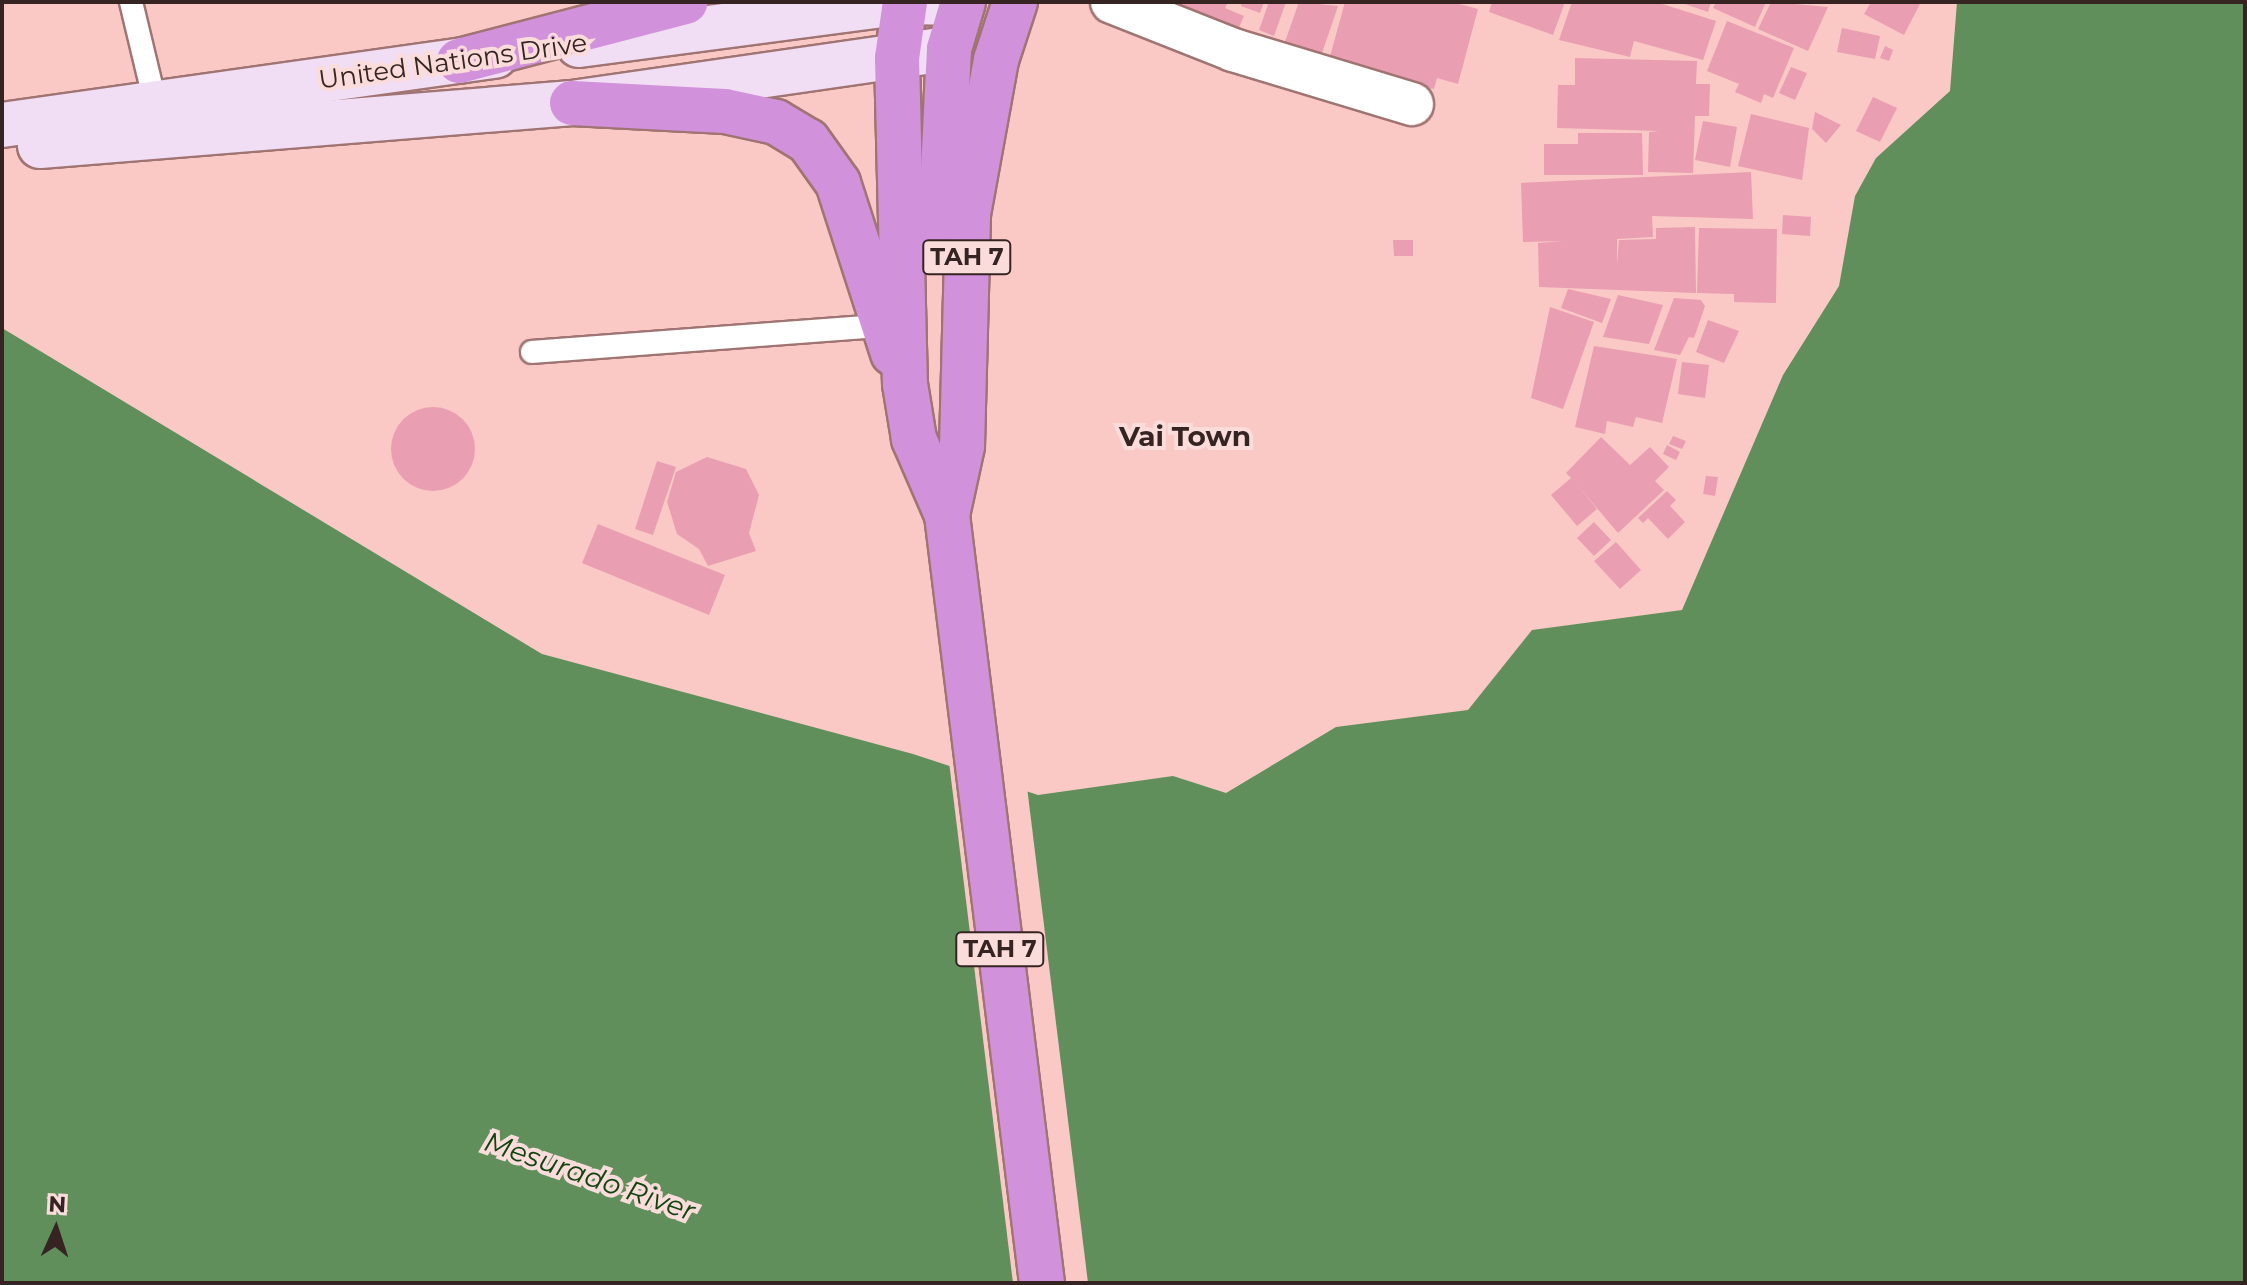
<!DOCTYPE html>
<style>
body{margin:0}
#map{position:relative;width:2247px;height:1285px;overflow:hidden;background:#fac9c6;font-family:Montserrat,sans-serif}
div>[style]{position:absolute}
[style*='--x']{left:calc(var(--x)*1px);top:calc(var(--y)*1px);width:calc(var(--w)*1px);rotate:calc(var(--a)*1deg)}
.water>*{inset:0;background:#608f5c}
.pier>*{inset:0;background:#fac9c6}
.building>*{inset:0;background:#e99eb2}
.round{border-radius:50%}
.roads{filter:drop-shadow(2px 0 #a07472) drop-shadow(-2px 0 #a07472) drop-shadow(0 2px #a07472) drop-shadow(0 -2px #a07472)}
.lane>*{height:22px;margin:-11px;padding:0 11px;transform-origin:11px;border-radius:11px;background:#fff}
.street>*{height:42px;margin:-21px;padding:0 21px;transform-origin:21px;border-radius:21px;background:#fff}
.secondary>*{height:44px;margin:-22px;padding:0 22px;transform-origin:22px;border-radius:22px;background:#f2def4}
.highway>*{height:44px;margin:-22px;padding:0 22px;transform-origin:22px;border-radius:22px;background:#d291db}
span{translate:-50% -50%;white-space:nowrap;text-align:center;line-height:1.15;-webkit-text-stroke:8px #fadcda;paint-order:stroke}
.shield-label span{padding:2px 6px;background:#fadcda;border:2px solid;border-radius:6px;-webkit-text-stroke-width:0}
.shield-label{font-size:24px;color:#362423;font-weight:700}
.street-label{font-size:26px;color:#362423}
.neighbourhood-label{font-size:28px;color:#362423;font-weight:700}
.water-label{font-size:28px;color:#11440f;font-style:italic}
.frame{position:absolute;inset:0;border:4px solid #362423;pointer-events:none}
.north{position:absolute;left:16px;top:1189px;width:80px;height:80px;-webkit-text-stroke:6px #fadcda;paint-order:stroke;rotate:3deg;font-size:22px;font-weight:700;line-height:32px;text-align:center;color:#362423}
.north::after{content:'';display:block;margin:auto;width:28px;height:36px;background:#362423;clip-path:polygon(50% 0,100% 100%,50% 72%,0 100%)}
</style>
<div id="map">
<div class="water">
<i style="clip-path:polygon(1957px 2px,2245px 2px,2245px 1283px,2px 1283px,2px 328px,542px 654px,913px 754px,1038px 795px,1173px 776px,1226px 793px,1336px 727px,1468px 710px,1532px 630px,1682px 610px,1783px 375px,1839px 286px,1855px 196px,1876px 158px,1950px 91px)"></i>
</div>
<div class="pier">
<i style="clip-path:polygon(949px 762px,1027px 787px,1088px 1283px,1013px 1283px)"></i>
</div>
<div class="building">
<i style="clip-path:polygon(1136px 2px,1228px 2px,1225px 8px,1244px 16px,1232px 43px)"></i>
<i style="clip-path:polygon(1242px 2px,1264px 2px,1260px 13px,1241px 6px)"></i>
<i style="clip-path:polygon(1269px 2px,1286px 2px,1274px 36px,1259px 30px)"></i>
<i style="clip-path:polygon(1299px 2px,1338px 6px,1318px 65px,1281px 53px)"></i>
<i style="clip-path:polygon(1345px 2px,1452px 2px,1478px 9px,1458px 84px,1437px 78px,1434px 89px,1329px 60px)"></i>
<i style="clip-path:polygon(1492px 2px,1565px 2px,1553px 35px,1489px 12px)"></i>
<i style="clip-path:polygon(1572px 2px,1656px 2px,1716px 21px,1703px 60px,1634px 41px,1630px 57px,1559px 40px)"></i>
<i style="clip-path:polygon(1679px 2px,1711px 2px,1708px 12px)"></i>
<i style="clip-path:polygon(1716px 2px,1766px 2px,1755px 27px,1713px 8px)"></i>
<i style="clip-path:polygon(1771px 2px,1828px 7px,1808px 51px,1758px 29px)"></i>
<i style="clip-path:polygon(1871px 2px,1921px 2px,1904px 35px,1864px 14px)"></i>
<i style="clip-path:polygon(1727px 21px,1794px 48px,1773px 98px,1764px 94px,1761px 103px,1735px 92px,1739px 84px,1707px 71px)"></i>
<i style="clip-path:polygon(1842px 28px,1880px 36px,1875px 59px,1837px 52px)"></i>
<i style="clip-path:polygon(1885px 46px,1893px 50px,1889px 61px,1880px 58px)"></i>
<i style="clip-path:polygon(1575px 58px,1697px 61px,1696px 84px,1710px 84px,1709px 116px,1695px 116px,1693px 173px,1648px 172px,1649px 132px,1659px 131px,1557px 128px,1558px 85px,1575px 85px)"></i>
<i style="clip-path:polygon(1791px 67px,1807px 73px,1795px 100px,1779px 93px)"></i>
<i style="clip-path:polygon(1873px 97px,1897px 108px,1880px 142px,1856px 131px)"></i>
<i style="clip-path:polygon(1815px 112px,1841px 125px,1826px 143px,1812px 129px)"></i>
<i style="clip-path:polygon(1751px 114px,1809px 128px,1802px 180px,1738px 166px)"></i>
<i style="clip-path:polygon(1703px 121px,1737px 127px,1730px 167px,1695px 160px)"></i>
<i style="clip-path:polygon(1578px 133px,1642px 133px,1643px 175px,1544px 175px,1544px 144px,1578px 144px)"></i>
<i style="clip-path:polygon(1751px 172px,1753px 219px,1652px 216px,1653px 237px,1617px 239px,1617px 265px,1619px 240px,1656px 239px,1656px 228px,1695px 227px,1696px 293px,1539px 287px,1538px 243px,1563px 241px,1523px 242px,1521px 183px)"></i>
<i style="clip-path:polygon(1783px 215px,1811px 217px,1810px 236px,1782px 234px)"></i>
<i style="clip-path:polygon(1699px 228px,1777px 229px,1776px 303px,1734px 302px,1734px 294px,1697px 293px)"></i>
<i style="clip-path:polygon(1393px 240px,1413px 240px,1413px 256px,1394px 256px)"></i>
<i style="clip-path:polygon(1568px 289px,1611px 299px,1602px 323px,1561px 308px)"></i>
<i style="clip-path:polygon(1618px 295px,1663px 305px,1649px 344px,1603px 337px)"></i>
<i style="clip-path:polygon(1674px 298px,1701px 300px,1705px 306px,1694px 338px,1689px 337px,1680px 355px,1654px 350px)"></i>
<i style="clip-path:polygon(1550px 307px,1594px 322px,1563px 409px,1531px 398px)"></i>
<i style="clip-path:polygon(1708px 320px,1739px 331px,1724px 363px,1696px 352px)"></i>
<i style="clip-path:polygon(1594px 346px,1677px 359px,1662px 423px,1636px 417px,1633px 427px,1607px 421px,1605px 434px,1575px 427px)"></i>
<i style="clip-path:polygon(1682px 362px,1709px 365px,1705px 398px,1678px 394px)"></i>
<i class="round" style="left:391px;top:407px;width:84px;height:84px"></i>
<i style="clip-path:polygon(1673px 436px,1686px 441px,1682px 449px,1669px 444px)"></i>
<i style="clip-path:polygon(1601px 437px,1630px 465px,1650px 447px,1669px 467px,1655px 481px,1664px 490px,1618px 533px,1574px 481px,1597px 509px,1577px 526px,1551px 495px,1571px 478px,1566px 473px)"></i>
<i style="clip-path:polygon(1667px 445px,1680px 452px,1676px 460px,1663px 454px)"></i>
<i style="clip-path:polygon(707px 457px,746px 469px,759px 495px,749px 533px,756px 551px,708px 566px,699px 549px,677px 534px,667px 502px,676px 472px)"></i>
<i style="clip-path:polygon(657px 461px,676px 467px,653px 535px,635px 529px)"></i>
<i style="clip-path:polygon(1706px 476px,1718px 477px,1715px 496px,1703px 494px)"></i>
<i style="clip-path:polygon(1667px 491px,1676px 500px,1670px 506px,1685px 522px,1668px 539px,1648px 518px,1643px 523px,1638px 518px)"></i>
<i style="clip-path:polygon(1594px 522px,1611px 540px,1594px 556px,1577px 538px)"></i>
<i style="clip-path:polygon(598px 524px,725px 575px,709px 615px,582px 563px)"></i>
<i style="clip-path:polygon(1616px 542px,1641px 570px,1620px 589px,1594px 561px)"></i>
</div>
<div class="roads">
<div class="lane">
<i style="--x:131;--y:2;--w:103;--a:76.5"></i>
<i style="--x:532;--y:352;--w:350;--a:-4.3"></i>
</div>
<div class="street">
<i style="--x:1112;--y:2;--w:130;--a:21.6"></i>
<i style="--x:1233;--y:50;--w:187;--a:16.8"></i>
</div>
<div class="secondary">
<i style="--x:579;--y:45;--w:329;--a:-7.5"></i>
<i style="--x:905;--y:2;--w:57;--a:1"></i>
<i style="--x:2;--y:125;--w:498;--a:-8"></i>
<i style="--x:40;--y:146;--w:534;--a:-4.62"></i>
<i style="--x:572;--y:103;--w:381;--a:-8.2"></i>
</div>
<div class="highway">
<i style="--x:905;--y:2;--w:57;--a:98.1"></i>
<i style="--x:897;--y:58;--w:326;--a:88.6"></i>
<i style="--x:905;--y:384;--w:56;--a:80.7"></i>
<i style="--x:914;--y:439;--w:83;--a:66.5"></i>
<i style="--x:947;--y:515;--w:774;--a:82.95"></i>
<i style="--x:459;--y:61;--w:234;--a:-14.6"></i>
<i style="--x:572;--y:103;--w:153;--a:3"></i>
<i style="--x:725;--y:111;--w:52;--a:12.2"></i>
<i style="--x:776;--y:122;--w:37;--a:31"></i>
<i style="--x:808;--y:141;--w:52;--a:54.5"></i>
<i style="--x:838;--y:183;--w:179;--a:72.1"></i>
<i style="--x:940;--y:233;--w:184;--a:-87.2"></i>
<i style="--x:949;--y:49;--w:49;--a:-73.4"></i>
<i style="--x:947;--y:515;--w:71;--a:-77.7"></i>
<i style="--x:962;--y:446;--w:232;--a:-88.5"></i>
<i style="--x:968;--y:214;--w:157;--a:-79.7"></i>
<i style="--x:996;--y:60;--w:61;--a:-71.9"></i>
</div>
</div>
<div class="shield-label">
<span style="left:967px;top:257px">TAH 7</span>
<span style="left:1000px;top:949px">TAH 7</span>
</div>
<div class="street-label">
<span style="left:453px;top:62px;rotate:-8deg">United Nations Drive</span>
</div>
<div class="neighbourhood-label">
<span style="left:1185px;top:436px">Vai Town</span>
</div>
<div class="water-label">
<span style="left:590px;top:1176px;rotate:19deg">Mesurado River</span>
</div>
<div class="frame"></div>
<div class="north">N</div>
</div>
